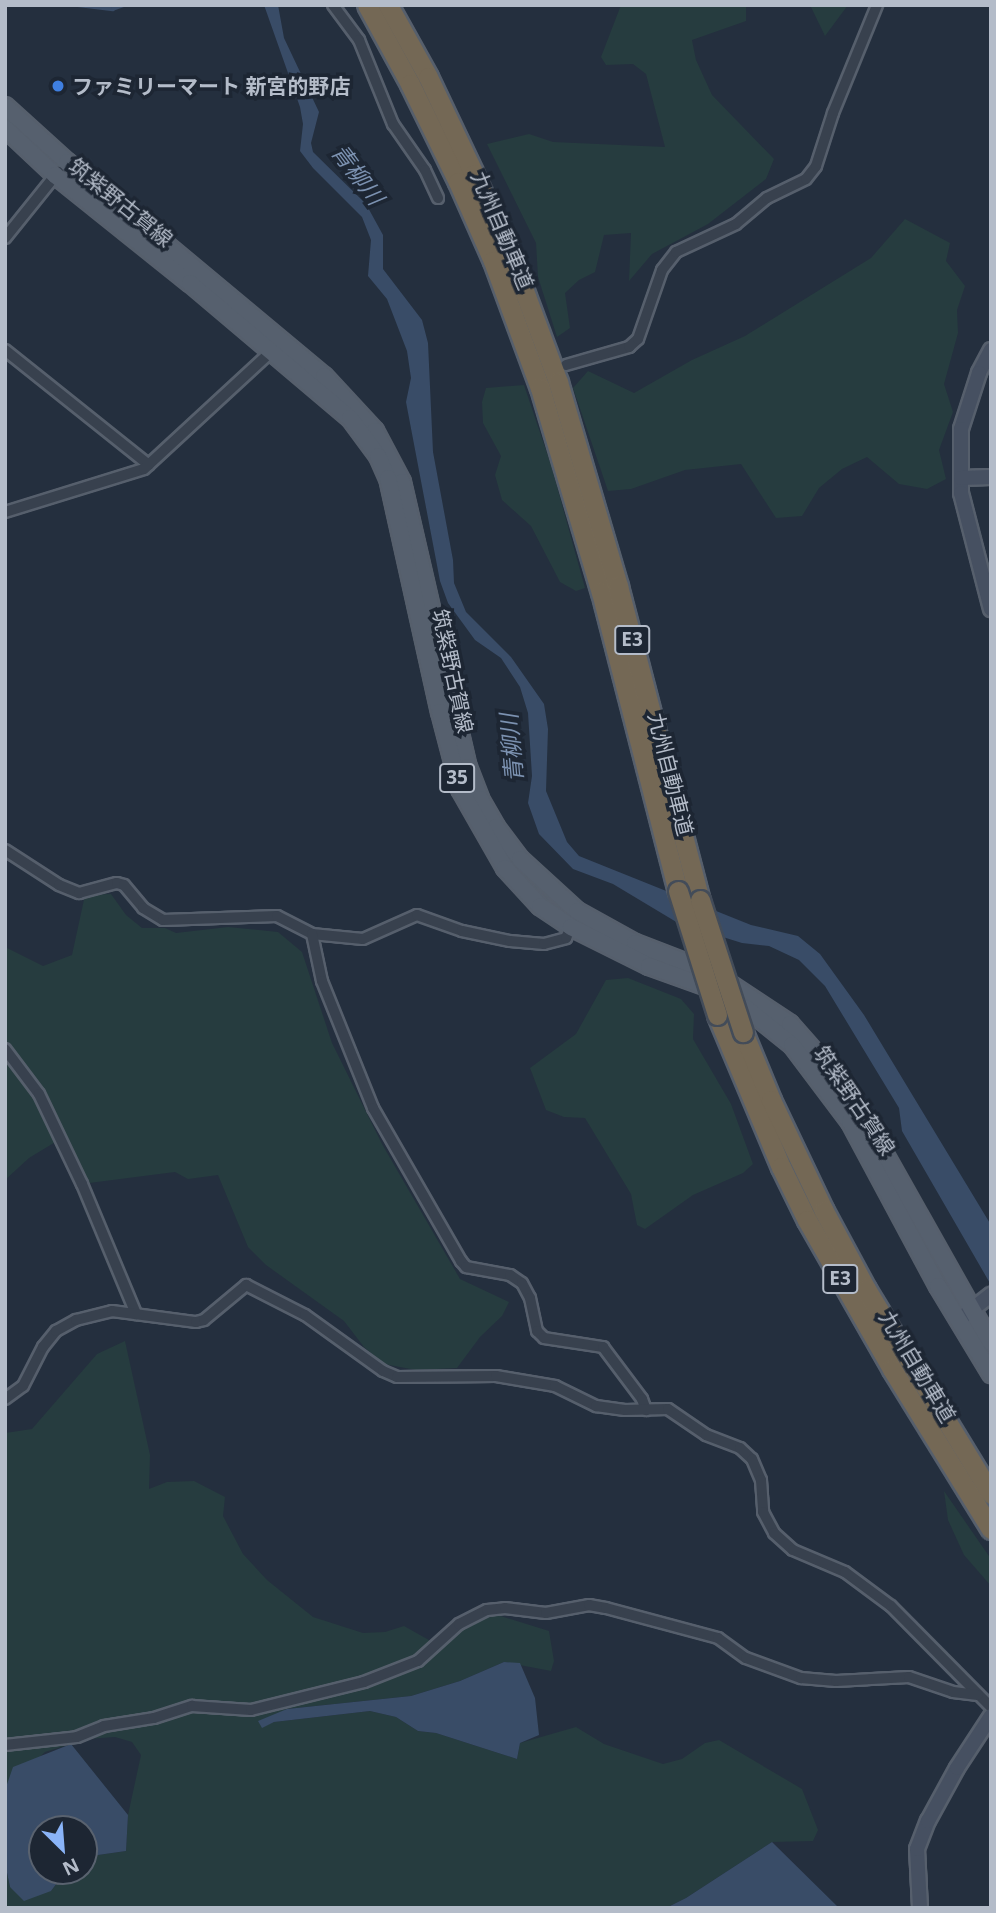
<!DOCTYPE html>
<meta charset="utf-8">
<style>
body{margin:0}
#map{position:relative;width:996px;height:1913px;overflow:hidden;background:#242f3e;font-family:"Open Sans","Noto Sans JP",sans-serif}
div>[style]{position:absolute}
[style*='--x']{left:calc(var(--x)*1px);top:calc(var(--y)*1px);width:calc(var(--w)*1px);rotate:calc(var(--a)*1deg)}
.green>*{inset:0;background:#263c3f}
.water>*{inset:0;background:#394c67}
.stream>*{height:3.5px;margin:-1.75px;padding:0 1.75px;transform-origin:1.75px;border-radius:1.75px;background:#394c67}
.roads{filter:drop-shadow(2px 0 #565f6c) drop-shadow(-2px 0 #565f6c) drop-shadow(0 2px #565f6c) drop-shadow(0 -2px #565f6c)}
.street>*{height:10px;margin:-5px;padding:0 5px;transform-origin:5px;border-radius:5px;background:#38414e}
.secondary>*{height:14px;margin:-7px;padding:0 7px;transform-origin:7px;border-radius:7px;background:#465061}
.primary>*{height:16px;margin:-8px;padding:0 8px;transform-origin:8px;border-radius:8px;background:#56606e}
.highway>*{height:19px;margin:-9.5px;padding:0 9.5px;transform-origin:9.5px;border-radius:9.5px;background:#746855}
.bridges{filter:drop-shadow(2px 0 #434c59) drop-shadow(-2px 0 #434c59) drop-shadow(0 2px #434c59) drop-shadow(0 -2px #434c59)}
.highway-bridge>*{height:19px;margin:-9.5px;padding:0 9.5px;transform-origin:9.5px;border-radius:9.5px;background:#746855}
.dots>*{width:19px;height:19px;translate:-50% -50%;box-sizing:border-box;border:4px solid #1d2633;border-radius:50%}
span{translate:-50% -50%;white-space:nowrap;text-align:center;line-height:1.15;-webkit-text-stroke:7px #1d2633;paint-order:stroke}
.shield-label span{padding:2px 5px;background:#1d2633;border:2px solid;border-radius:5px;-webkit-text-stroke-width:0}
.shield-label{font-size:19px;color:#b4bcc9;font-weight:700}
.poi-label{font-size:21px;color:#b4bcc9;font-weight:700}
.left{translate:0 -50%;text-align:left}
.street-label{font-size:21px;color:#b4bcc9}
.water-label{font-size:23px;color:#7c92b1;font-style:italic}
.frame{position:absolute;inset:0;border:7px solid #b4bcc9;pointer-events:none}
.north{position:absolute;left:28px;top:1815px;width:70px;height:70px;box-sizing:border-box;background:#1d2633;border:2px solid #59626f;border-radius:50%;rotate:155deg;font-size:19px;font-weight:700;line-height:28px;text-align:center;color:#b4bcc9}
.north::after{content:'';display:block;margin:auto;width:24px;height:32px;background:#8ab4f8;clip-path:polygon(50% 0,100% 100%,50% 72%,0 100%)}
</style>
<div id="map">
<div class="green">
<i style="clip-path:polygon(621px 5px,746px 5px,746px 21px,692px 40px,696px 60px,712px 95px,774px 159px,766px 179px,708px 224px,652px 254px,629px 281px,631px 233px,604px 235px,595px 272px,579px 280px,565px 293px,570px 328px,557px 337px,538px 277px,536px 243px,487px 144px,529px 134px,553px 142px,665px 147px,646px 74px,633px 64px,606px 65px,601px 57px)"></i>
<i style="clip-path:polygon(810px 5px,848px 5px,825px 36px)"></i>
<i style="clip-path:polygon(905px 219px,950px 243px,946px 261px,965px 286px,957px 310px,958px 333px,944px 384px,953px 412px,939px 450px,946px 479px,927px 489px,899px 484px,867px 457px,842px 469px,819px 488px,802px 516px,776px 518px,741px 464px,685px 470px,631px 489px,608px 491px,573px 388px,588px 371px,634px 393px,692px 360px,745px 336px,871px 258px)"></i>
<i style="clip-path:polygon(524px 385px,551px 465px,585px 588px,576px 591px,560px 582px,531px 526px,502px 500px,495px 475px,501px 456px,483px 423px,482px 402px,486px 388px)"></i>
<i style="clip-path:polygon(111px 894px,126px 915px,142px 928px,165px 928px,176px 933px,228px 927px,278px 932px,302px 952px,332px 1043px,382px 1144px,460px 1279px,509px 1302px,502px 1316px,480px 1337px,457px 1368px,416px 1370px,384px 1364px,364px 1347px,344px 1321px,266px 1265px,248px 1247px,218px 1175px,188px 1179px,175px 1172px,89px 1183px,73px 1169px,57px 1141px,29px 1158px,5px 1180px,5px 947px,43px 966px,72px 955px,85px 895px)"></i>
<i style="clip-path:polygon(628px 978px,681px 999px,694px 1014px,693px 1039px,731px 1104px,753px 1164px,743px 1173px,693px 1195px,645px 1229px,637px 1225px,631px 1194px,585px 1118px,564px 1117px,546px 1110px,530px 1068px,576px 1034px,606px 980px)"></i>
<i style="clip-path:polygon(125px 1341px,150px 1455px,149px 1489px,167px 1482px,194px 1481px,225px 1497px,223px 1516px,243px 1554px,267px 1580px,313px 1617px,363px 1633px,385px 1632px,404px 1626px,436px 1644px,466px 1622px,491px 1613px,549px 1631px,554px 1661px,551px 1671px,504px 1662px,460px 1681px,411px 1696px,287px 1709px,262px 1727px,274px 1722px,370px 1711px,396px 1717px,418px 1731px,436px 1733px,517px 1759px,520px 1743px,576px 1727px,604px 1744px,663px 1764px,682px 1759px,705px 1743px,719px 1740px,802px 1789px,818px 1830px,813px 1841px,772px 1842px,686px 1898px,666px 1908px,5px 1908px,5px 1863px,10px 1887px,51px 1891px,66px 1871px,84px 1871px,84px 1857px,126px 1851px,128px 1815px,141px 1755px,132px 1742px,115px 1737px,87px 1739px,45px 1752px,5px 1790px,5px 1433px,32px 1429px,97px 1354px)"></i>
<i style="clip-path:polygon(944px 1491px,991px 1559px,991px 1586px,964px 1555px,948px 1520px)"></i>
</div>
<div class="water">
<i style="clip-path:polygon(264px 5px,278px 5px,284px 38px,319px 112px,311px 143px,313px 152px,366px 204px,383px 235px,383px 269px,422px 320px,428px 343px,433px 452px,453px 560px,454px 583px,466px 612px,511px 657px,544px 704px,548px 729px,546px 791px,567px 842px,579px 856px,751px 925px,798px 936px,820px 954px,864px 1015px,991px 1225px,991px 1285px,902px 1131px,899px 1108px,825px 986px,799px 960px,769px 946px,742px 943px,678px 923px,613px 884px,573px 869px,539px 834px,528px 803px,532px 776px,528px 713px,520px 687px,501px 658px,475px 640px,448px 603px,440px 581px,406px 402px,411px 378px,407px 351px,387px 299px,368px 276px,371px 240px,362px 217px,313px 168px,300px 151px,303px 124px,300px 107px)"></i>
<i style="clip-path:polygon(504px 1662px,520px 1663px,535px 1698px,539px 1735px,520px 1743px,517px 1759px,436px 1733px,418px 1731px,396px 1717px,370px 1711px,274px 1722px,262px 1728px,258px 1721px,287px 1709px,411px 1696px,460px 1681px)"></i>
<i style="clip-path:polygon(71px 1744px,128px 1815px,126px 1851px,84px 1857px,84px 1829px,42px 1829px,42px 1871px,66px 1871px,51px 1891px,24px 1901px,10px 1887px,5px 1863px,5px 1790px,13px 1767px)"></i>
<i style="clip-path:polygon(772px 1842px,839px 1908px,666px 1908px,686px 1898px)"></i>
</div>
<div class="stream">
<i style="--x:78;--y:5;--w:35;--a:7"></i>
<i style="--x:113;--y:9;--w:12;--a:-20"></i>
</div>
<div class="roads">
<div class="street">
<i style="--x:333;--y:5;--w:44;--a:53.4"></i>
<i style="--x:359;--y:40;--w:91;--a:68"></i>
<i style="--x:393;--y:124;--w:56;--a:55.2"></i>
<i style="--x:425;--y:170;--w:31;--a:65"></i>
<i style="--x:5;--y:238;--w:85;--a:-51.2"></i>
<i style="--x:5;--y:350;--w:184;--a:38.6"></i>
<i style="--x:566;--y:365;--w:66;--a:-15.9"></i>
<i style="--x:629;--y:347;--w:12;--a:-42"></i>
<i style="--x:638;--y:339;--w:73;--a:-70.8"></i>
<i style="--x:662;--y:270;--w:23;--a:-52"></i>
<i style="--x:676;--y:252;--w:66;--a:-25"></i>
<i style="--x:736;--y:224;--w:40;--a:-40"></i>
<i style="--x:767;--y:198;--w:43;--a:-26"></i>
<i style="--x:806;--y:179;--w:16;--a:-52"></i>
<i style="--x:816;--y:166;--w:56;--a:-72.2"></i>
<i style="--x:833;--y:113;--w:117;--a:-67.8"></i>
<i style="--x:5;--y:512;--w:145;--a:-17.2"></i>
<i style="--x:144;--y:469;--w:178;--a:-42.7"></i>
<i style="--x:5;--y:850;--w:64;--a:32.9"></i>
<i style="--x:59;--y:885;--w:22;--a:22"></i>
<i style="--x:79;--y:893;--w:39;--a:-15"></i>
<i style="--x:117;--y:883;--w:7;--a:16"></i>
<i style="--x:124;--y:885;--w:30;--a:50"></i>
<i style="--x:143;--y:908;--w:23;--a:31"></i>
<i style="--x:163;--y:920;--w:114;--a:-2"></i>
<i style="--x:277;--y:916;--w:39;--a:27"></i>
<i style="--x:312;--y:934;--w:51;--a:5.6"></i>
<i style="--x:363;--y:939;--w:59;--a:-24"></i>
<i style="--x:417;--y:915;--w:48;--a:19.6"></i>
<i style="--x:462;--y:931;--w:49;--a:11.8"></i>
<i style="--x:510;--y:941;--w:34;--a:5"></i>
<i style="--x:544;--y:944;--w:23;--a:-15"></i>
<i style="--x:566;--y:938;--w:12;--a:-66"></i>
<i style="--x:312;--y:934;--w:48;--a:78"></i>
<i style="--x:322;--y:981;--w:137;--a:68.1"></i>
<i style="--x:373;--y:1108;--w:177;--a:60.1"></i>
<i style="--x:461;--y:1261;--w:8;--a:50"></i>
<i style="--x:466;--y:1267;--w:45;--a:10.3"></i>
<i style="--x:510;--y:1275;--w:14;--a:34"></i>
<i style="--x:522;--y:1283;--w:17;--a:62"></i>
<i style="--x:530;--y:1298;--w:34;--a:78"></i>
<i style="--x:537;--y:1331;--w:10;--a:45"></i>
<i style="--x:544;--y:1338;--w:60;--a:8.7"></i>
<i style="--x:603;--y:1347;--w:65;--a:53.1"></i>
<i style="--x:642;--y:1399;--w:12;--a:70"></i>
<i style="--x:5;--y:1049;--w:56;--a:52.9"></i>
<i style="--x:39;--y:1094;--w:100;--a:64.5"></i>
<i style="--x:82;--y:1184;--w:141;--a:67.4"></i>
<i style="--x:5;--y:1399;--w:22;--a:-36"></i>
<i style="--x:23;--y:1386;--w:44;--a:-62.9"></i>
<i style="--x:43;--y:1347;--w:21;--a:-51"></i>
<i style="--x:56;--y:1331;--w:23;--a:-29"></i>
<i style="--x:76;--y:1320;--w:37;--a:-14"></i>
<i style="--x:112;--y:1311;--w:85;--a:7.5"></i>
<i style="--x:196;--y:1322;--w:8;--a:-14"></i>
<i style="--x:204;--y:1320;--w:55;--a:-39.8"></i>
<i style="--x:246;--y:1285;--w:66;--a:27"></i>
<i style="--x:305;--y:1315;--w:96;--a:35.7"></i>
<i style="--x:383;--y:1371;--w:15;--a:23"></i>
<i style="--x:397;--y:1377;--w:99;--a:-0.6"></i>
<i style="--x:496;--y:1376;--w:60;--a:9.6"></i>
<i style="--x:555;--y:1386;--w:46;--a:26"></i>
<i style="--x:596;--y:1406;--w:29;--a:8"></i>
<i style="--x:625;--y:1410;--w:43;--a:-1.3"></i>
<i style="--x:668;--y:1409;--w:46;--a:34.4"></i>
<i style="--x:706;--y:1435;--w:36;--a:21"></i>
<i style="--x:740;--y:1448;--w:16;--a:43"></i>
<i style="--x:752;--y:1459;--w:23;--a:67"></i>
<i style="--x:761;--y:1480;--w:32;--a:86"></i>
<i style="--x:763;--y:1512;--w:24;--a:62"></i>
<i style="--x:774;--y:1533;--w:25;--a:42"></i>
<i style="--x:793;--y:1550;--w:56;--a:22.9"></i>
<i style="--x:845;--y:1572;--w:57;--a:36.5"></i>
<i style="--x:891;--y:1606;--w:142;--a:45.3"></i>
<i style="--x:5;--y:1745;--w:72;--a:-6.3"></i>
<i style="--x:77;--y:1737;--w:29;--a:-22"></i>
<i style="--x:104;--y:1726;--w:51;--a:-9.1"></i>
<i style="--x:154;--y:1718;--w:40;--a:-18"></i>
<i style="--x:192;--y:1706;--w:59;--a:3.9"></i>
<i style="--x:251;--y:1710;--w:116;--a:-13.9"></i>
<i style="--x:364;--y:1682;--w:58;--a:-21.3"></i>
<i style="--x:418;--y:1661;--w:55;--a:-42.1"></i>
<i style="--x:459;--y:1624;--w:31;--a:-27"></i>
<i style="--x:487;--y:1610;--w:18;--a:-6"></i>
<i style="--x:505;--y:1608;--w:41;--a:7"></i>
<i style="--x:546;--y:1613;--w:44;--a:-10.5"></i>
<i style="--x:589;--y:1605;--w:17;--a:10"></i>
<i style="--x:606;--y:1608;--w:116;--a:15"></i>
<i style="--x:718;--y:1638;--w:34;--a:36"></i>
<i style="--x:746;--y:1658;--w:59;--a:20"></i>
<i style="--x:801;--y:1678;--w:35;--a:5"></i>
<i style="--x:836;--y:1681;--w:73;--a:-3.1"></i>
<i style="--x:909;--y:1677;--w:46;--a:18.8"></i>
<i style="--x:953;--y:1692;--w:25;--a:7"></i>
</div>
<div class="secondary">
<i style="--x:991;--y:350;--w:26;--a:118"></i>
<i style="--x:979;--y:373;--w:59;--a:107.8"></i>
<i style="--x:961;--y:429;--w:64;--a:90"></i>
<i style="--x:961;--y:493;--w:120;--a:75.5"></i>
<i style="--x:961;--y:478;--w:30;--a:-2"></i>
<i style="--x:965;--y:1315;--w:33;--a:-38"></i>
<i style="--x:920;--y:1908;--w:59;--a:-92.9"></i>
<i style="--x:917;--y:1849;--w:30;--a:-69"></i>
<i style="--x:928;--y:1821;--w:60;--a:-61.3"></i>
<i style="--x:957;--y:1768;--w:62;--a:-56.8"></i>
</div>
<div class="primary">
<i style="--x:5;--y:106;--w:84;--a:42.1"></i>
<i style="--x:67;--y:162;--w:334;--a:39.8"></i>
<i style="--x:324;--y:376;--w:75;--a:47.2"></i>
<i style="--x:375;--y:431;--w:58;--a:62.1"></i>
<i style="--x:402;--y:482;--w:293;--a:77"></i>
<i style="--x:468;--y:767;--w:34;--a:69"></i>
<i style="--x:480;--y:799;--w:32;--a:60"></i>
<i style="--x:496;--y:827;--w:40;--a:53"></i>
<i style="--x:520;--y:859;--w:77;--a:42.4"></i>
<i style="--x:577;--y:911;--w:66;--a:28.9"></i>
<i style="--x:635;--y:943;--w:84;--a:21"></i>
<i style="--x:713;--y:973;--w:92;--a:33.5"></i>
<i style="--x:790;--y:1024;--w:79;--a:48.6"></i>
<i style="--x:842;--y:1083;--w:37;--a:57"></i>
<i style="--x:862;--y:1114;--w:263;--a:60.6"></i>
<i style="--x:5;--y:128;--w:69;--a:43.2"></i>
<i style="--x:55;--y:175;--w:173;--a:38.7"></i>
<i style="--x:190;--y:283;--w:209;--a:40.2"></i>
<i style="--x:350;--y:418;--w:47;--a:53.6"></i>
<i style="--x:378;--y:456;--w:24;--a:66"></i>
<i style="--x:388;--y:478;--w:240;--a:77.5"></i>
<i style="--x:440;--y:712;--w:80;--a:75.4"></i>
<i style="--x:460;--y:789;--w:91;--a:60.3"></i>
<i style="--x:505;--y:868;--w:52;--a:47.4"></i>
<i style="--x:540;--y:906;--w:37;--a:34"></i>
<i style="--x:571;--y:927;--w:87;--a:26.6"></i>
<i style="--x:649;--y:966;--w:71;--a:19.7"></i>
<i style="--x:716;--y:990;--w:35;--a:31"></i>
<i style="--x:746;--y:1008;--w:59;--a:38.8"></i>
<i style="--x:792;--y:1045;--w:96;--a:53"></i>
<i style="--x:850;--y:1122;--w:186;--a:61.8"></i>
<i style="--x:938;--y:1286;--w:103;--a:58.9"></i>
</div>
<div class="highway">
<i style="--x:367;--y:5;--w:90;--a:61.4"></i>
<i style="--x:410;--y:84;--w:109;--a:63.9"></i>
<i style="--x:458;--y:182;--w:86;--a:66.1"></i>
<i style="--x:493;--y:261;--w:135;--a:69.7"></i>
<i style="--x:540;--y:388;--w:213;--a:73.4"></i>
<i style="--x:601;--y:592;--w:309;--a:75.6"></i>
<i style="--x:388;--y:5;--w:82;--a:60.9"></i>
<i style="--x:428;--y:77;--w:107;--a:64.6"></i>
<i style="--x:474;--y:174;--w:95;--a:65.9"></i>
<i style="--x:513;--y:261;--w:129;--a:69.6"></i>
<i style="--x:558;--y:382;--w:213;--a:73.6"></i>
<i style="--x:618;--y:586;--w:325;--a:75.4"></i>
<i style="--x:717;--y:1015;--w:165;--a:67.2"></i>
<i style="--x:781;--y:1167;--w:59;--a:63.9"></i>
<i style="--x:807;--y:1220;--w:172;--a:60.3"></i>
<i style="--x:892;--y:1369;--w:188;--a:58.3"></i>
<i style="--x:743;--y:1032;--w:74;--a:67.6"></i>
<i style="--x:771;--y:1100;--w:123;--a:64.5"></i>
<i style="--x:824;--y:1211;--w:89;--a:61.7"></i>
<i style="--x:866;--y:1289;--w:240;--a:58.6"></i>
</div>
</div>
<div class="bridges">
<div class="highway-bridge">
<i style="--x:678;--y:891;--w:130;--a:72.5"></i>
<i style="--x:700;--y:900;--w:139;--a:72"></i>
</div>
</div>
<div class="dots">
<i style="left:58px;top:86px;background:#3f7fe0"></i>
</div>
<div class="shield-label">
<span style="left:632px;top:640px">E3</span>
<span style="left:457px;top:778px">35</span>
<span style="left:840px;top:1279px">E3</span>
</div>
<div class="poi-label">
<span class="left" style="left:72px;top:86px">ファミリーマート 新宮的野店</span>
</div>
<div class="street-label">
<span style="left:121px;top:202px;rotate:39deg">筑紫野古賀線</span>
<span style="left:503px;top:230px;rotate:67deg">九州自動車道</span>
<span style="left:453px;top:671px;rotate:78deg">筑紫野古賀線</span>
<span style="left:671px;top:774px;rotate:76deg">九州自動車道</span>
<span style="left:855px;top:1100px;rotate:56deg">筑紫野古賀線</span>
<span style="left:918px;top:1366px;rotate:59deg">九州自動車道</span>
</div>
<div class="water-label">
<span style="left:358px;top:174px;rotate:53deg">青柳川</span>
<span style="left:511px;top:748px;rotate:-95deg">青柳川</span>
</div>
<div class="frame"></div>
<div class="north">N</div>
</div>
